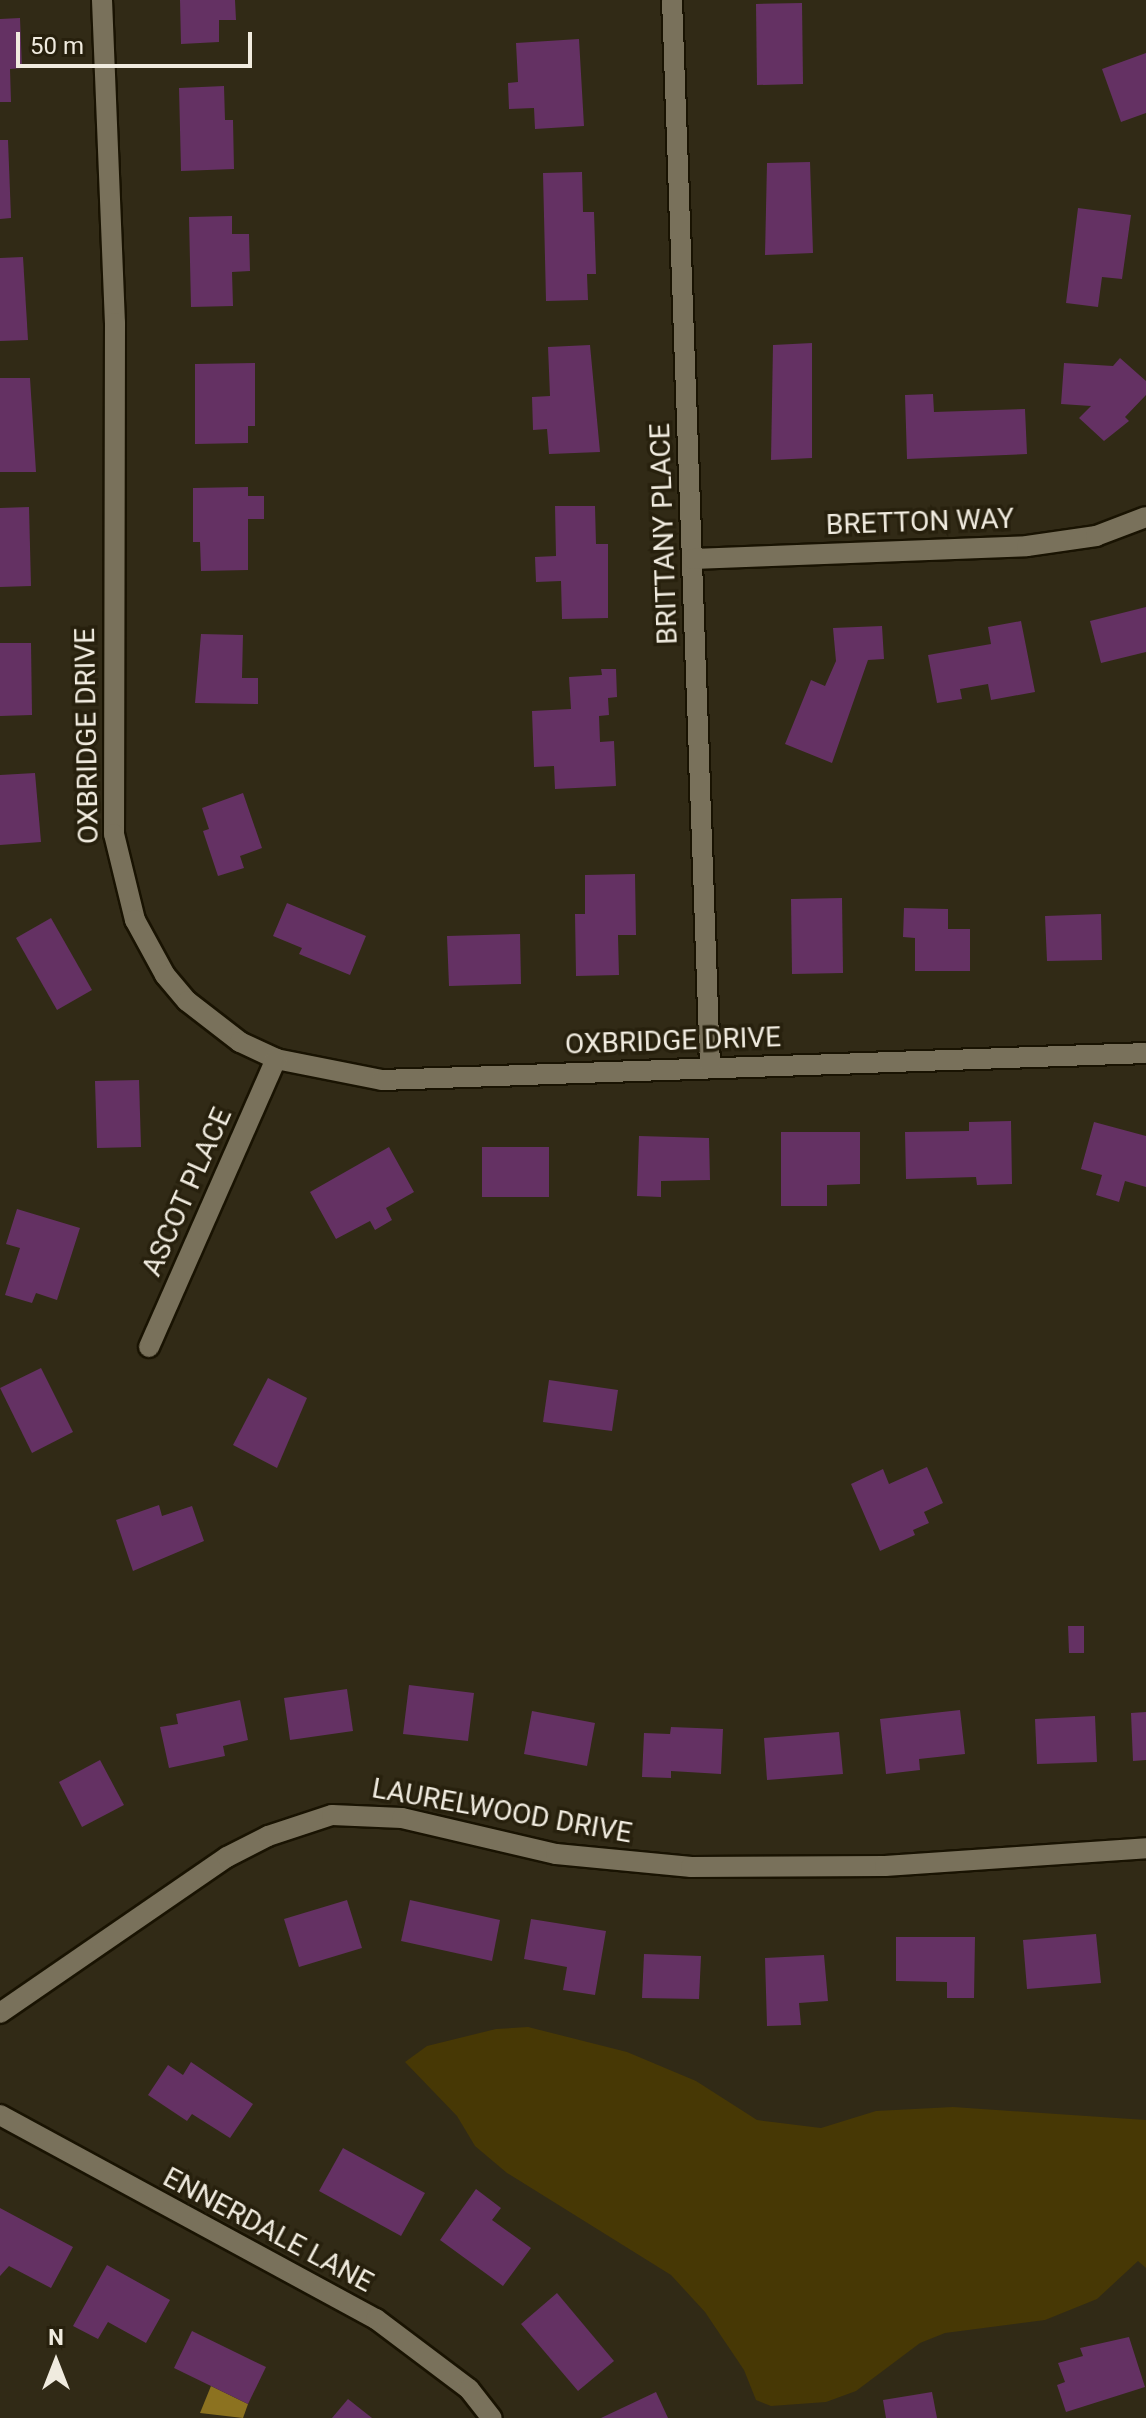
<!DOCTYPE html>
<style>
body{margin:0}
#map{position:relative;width:1146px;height:2418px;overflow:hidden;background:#312a16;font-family:Roboto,sans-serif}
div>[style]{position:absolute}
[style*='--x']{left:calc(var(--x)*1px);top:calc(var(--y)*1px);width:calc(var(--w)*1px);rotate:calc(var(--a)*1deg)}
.green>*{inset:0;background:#473805}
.water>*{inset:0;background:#8c7220}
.building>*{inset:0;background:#643163}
.roads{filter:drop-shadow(2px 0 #191302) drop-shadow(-2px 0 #191302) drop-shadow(0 2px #191302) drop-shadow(0 -2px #191302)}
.minor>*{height:20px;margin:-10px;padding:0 10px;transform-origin:10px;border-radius:10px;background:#79715b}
span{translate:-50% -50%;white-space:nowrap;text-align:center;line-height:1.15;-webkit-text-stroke:7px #27200d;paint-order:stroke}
.street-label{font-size:28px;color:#f0ebdf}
.north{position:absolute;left:16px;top:2322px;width:80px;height:80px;-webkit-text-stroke:6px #27200d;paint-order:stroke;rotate:0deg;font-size:22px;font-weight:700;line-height:32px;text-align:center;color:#f0ebdf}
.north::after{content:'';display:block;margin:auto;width:28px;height:36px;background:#f0ebdf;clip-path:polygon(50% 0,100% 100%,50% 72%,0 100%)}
.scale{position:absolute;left:16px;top:32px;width:236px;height:36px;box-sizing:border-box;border:4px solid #f0ebdf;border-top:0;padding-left:10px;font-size:24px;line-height:28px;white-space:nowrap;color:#f0ebdf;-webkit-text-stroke:6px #27200d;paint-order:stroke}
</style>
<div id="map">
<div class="green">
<i style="clip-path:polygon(528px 2027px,627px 2052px,696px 2081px,757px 2120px,821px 2128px,876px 2111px,953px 2107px,1146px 2120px,1146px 2268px,1138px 2261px,1097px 2299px,1045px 2320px,945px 2333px,920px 2343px,856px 2391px,826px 2402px,771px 2406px,756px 2400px,744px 2370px,705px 2312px,671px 2275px,507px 2173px,475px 2146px,457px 2116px,405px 2062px,427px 2046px,496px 2029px)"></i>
</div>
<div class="water">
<i style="clip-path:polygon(211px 2386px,248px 2404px,243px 2418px,200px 2413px)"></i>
</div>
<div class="building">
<i style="clip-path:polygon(180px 0,235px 0,236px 20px,219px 20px,219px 42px,181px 44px)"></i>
<i style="clip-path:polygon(802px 3px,803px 84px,757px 85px,756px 4px)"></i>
<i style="clip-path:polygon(20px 18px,22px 68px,10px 69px,11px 102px,0 102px,0 19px)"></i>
<i style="clip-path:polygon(579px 39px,584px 126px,535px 129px,534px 108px,509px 109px,508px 83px,518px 82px,516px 43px)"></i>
<i style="clip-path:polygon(1146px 53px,1146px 113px,1121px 122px,1102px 69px)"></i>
<i style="clip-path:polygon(224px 86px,225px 120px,233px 120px,234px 169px,181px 171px,179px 88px)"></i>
<i style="clip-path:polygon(0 140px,8px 140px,11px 218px,0 219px)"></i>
<i style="clip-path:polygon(810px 162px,813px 253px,765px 255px,767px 163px)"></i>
<i style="clip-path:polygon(582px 172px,583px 212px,594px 212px,596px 274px,587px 274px,588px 300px,546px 301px,543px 173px)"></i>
<i style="clip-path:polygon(1078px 208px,1131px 215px,1122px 279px,1102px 277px,1098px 307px,1066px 303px)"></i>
<i style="clip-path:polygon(232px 216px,232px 234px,249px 234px,250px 271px,232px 272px,233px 306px,191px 307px,189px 217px)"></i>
<i style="clip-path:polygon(23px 257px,28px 340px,0 341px,0 258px)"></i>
<i style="clip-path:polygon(812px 343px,812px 458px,771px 460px,773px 345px)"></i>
<i style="clip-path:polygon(590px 345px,600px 452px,549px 454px,547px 429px,533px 430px,532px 397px,550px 396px,548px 347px)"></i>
<i style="clip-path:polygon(1120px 358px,1146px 381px,1146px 395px,1125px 417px,1129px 421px,1104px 441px,1079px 418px,1091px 406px,1061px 404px,1064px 363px,1113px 366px)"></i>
<i style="clip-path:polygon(255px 363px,255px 426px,248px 426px,248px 443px,195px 444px,195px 364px)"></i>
<i style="clip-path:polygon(0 378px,30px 378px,36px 472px,0 472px)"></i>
<i style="clip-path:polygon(933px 394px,934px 412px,1025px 409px,1027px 454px,907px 459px,905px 395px)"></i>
<i style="clip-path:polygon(248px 487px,248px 496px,264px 496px,264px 519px,248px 519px,248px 570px,201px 571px,200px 542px,193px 542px,193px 488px)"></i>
<i style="clip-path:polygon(555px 506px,595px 506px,596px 544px,608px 544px,608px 618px,562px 619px,561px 581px,536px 582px,535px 557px,556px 556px)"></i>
<i style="clip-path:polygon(29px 507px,31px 586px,0 587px,0 508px)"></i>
<i style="clip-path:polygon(1146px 607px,1146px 652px,1101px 663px,1090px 621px)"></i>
<i style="clip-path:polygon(1021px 621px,1035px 692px,991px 700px,988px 684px,960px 689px,962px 699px,937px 703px,928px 655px,991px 644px,988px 627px)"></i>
<i style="clip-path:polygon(882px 626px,884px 659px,868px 660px,832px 763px,785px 744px,811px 680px,825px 686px,836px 661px,833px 628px)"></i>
<i style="clip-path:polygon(201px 634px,243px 635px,242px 678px,258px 678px,258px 704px,195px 703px)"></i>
<i style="clip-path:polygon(0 643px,31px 643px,32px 715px,0 716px)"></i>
<i style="clip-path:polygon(601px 669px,616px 669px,617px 697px,608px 698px,609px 715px,599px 716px,600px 742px,614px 741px,616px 786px,555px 789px,554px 766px,534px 767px,532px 711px,571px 709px,569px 677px,602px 675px)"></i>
<i style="clip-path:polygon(35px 773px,41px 842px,0 845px,0 775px)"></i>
<i style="clip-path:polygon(243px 793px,262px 848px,240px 856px,244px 868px,218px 876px,203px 831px,209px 829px,202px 808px)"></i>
<i style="clip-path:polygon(635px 874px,636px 935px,618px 935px,619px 975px,576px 976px,575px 914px,585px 914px,585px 875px)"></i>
<i style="clip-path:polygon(842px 898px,843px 973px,792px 974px,791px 899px)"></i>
<i style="clip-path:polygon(287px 903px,366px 936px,350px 975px,299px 954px,302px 948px,273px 936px)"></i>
<i style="clip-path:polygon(904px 908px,948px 909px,948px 929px,970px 929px,970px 971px,915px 971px,915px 938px,903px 937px)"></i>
<i style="clip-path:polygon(1101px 914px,1102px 960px,1047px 961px,1045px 916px)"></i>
<i style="clip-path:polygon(51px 918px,92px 990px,57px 1010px,16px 938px)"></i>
<i style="clip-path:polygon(520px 934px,521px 984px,449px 986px,447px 936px)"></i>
<i style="clip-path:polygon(139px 1080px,141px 1147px,97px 1148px,95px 1081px)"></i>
<i style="clip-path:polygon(1011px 1121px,1012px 1184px,977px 1185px,976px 1177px,906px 1179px,905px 1132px,969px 1131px,969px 1122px)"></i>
<i style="clip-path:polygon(1094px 1122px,1146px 1136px,1146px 1187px,1125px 1181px,1119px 1202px,1096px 1195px,1102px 1175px,1081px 1169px)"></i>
<i style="clip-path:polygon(781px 1132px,860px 1132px,860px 1184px,827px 1185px,827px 1206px,781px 1206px)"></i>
<i style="clip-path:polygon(639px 1136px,709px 1138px,710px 1180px,661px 1181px,661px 1197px,637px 1196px)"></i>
<i style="clip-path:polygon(389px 1147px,414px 1192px,386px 1208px,392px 1220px,375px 1230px,370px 1221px,336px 1239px,310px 1192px)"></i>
<i style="clip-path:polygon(482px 1147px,549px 1147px,549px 1197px,482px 1197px)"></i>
<i style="clip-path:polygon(17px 1209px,80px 1228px,57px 1300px,36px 1293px,32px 1303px,5px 1295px,20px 1248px,6px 1244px)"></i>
<i style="clip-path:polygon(41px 1368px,73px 1432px,32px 1453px,0 1388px)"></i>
<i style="clip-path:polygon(268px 1378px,307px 1398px,277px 1468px,233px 1445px)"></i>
<i style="clip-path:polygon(549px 1380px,618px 1390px,612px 1431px,543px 1422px)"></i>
<i style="clip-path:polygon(927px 1467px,943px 1503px,924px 1512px,929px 1523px,913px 1530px,915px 1535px,880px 1551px,851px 1484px,883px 1469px,889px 1484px)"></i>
<i style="clip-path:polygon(159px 1505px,162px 1516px,192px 1506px,204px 1541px,133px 1571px,116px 1520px)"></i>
<i style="clip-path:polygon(1068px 1626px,1084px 1626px,1084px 1653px,1069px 1653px)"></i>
<i style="clip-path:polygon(409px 1685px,474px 1693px,468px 1741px,403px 1734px)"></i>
<i style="clip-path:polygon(347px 1689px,353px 1731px,290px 1740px,284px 1698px)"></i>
<i style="clip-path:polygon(240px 1700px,248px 1740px,223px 1746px,225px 1756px,169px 1768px,160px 1727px,178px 1724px,176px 1714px)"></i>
<i style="clip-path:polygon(960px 1710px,965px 1754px,919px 1759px,920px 1770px,886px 1774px,880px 1719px)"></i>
<i style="clip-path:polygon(532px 1711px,595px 1723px,587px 1766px,524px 1754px)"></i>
<i style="clip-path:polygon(1146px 1712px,1146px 1760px,1133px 1761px,1131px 1713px)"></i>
<i style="clip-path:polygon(1095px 1716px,1097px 1762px,1037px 1764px,1035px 1719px)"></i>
<i style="clip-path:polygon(671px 1727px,723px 1729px,721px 1774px,671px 1771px,671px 1778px,642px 1777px,644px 1733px,670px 1734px)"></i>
<i style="clip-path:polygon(839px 1732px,843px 1774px,767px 1780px,764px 1738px)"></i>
<i style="clip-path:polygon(100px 1760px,124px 1805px,82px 1827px,59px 1782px)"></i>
<i style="clip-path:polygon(347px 1900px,362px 1948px,299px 1967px,284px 1919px)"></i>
<i style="clip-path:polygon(410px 1900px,500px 1920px,492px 1961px,401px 1941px)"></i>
<i style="clip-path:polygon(531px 1919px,606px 1931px,595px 1995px,563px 1990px,567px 1967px,524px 1959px)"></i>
<i style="clip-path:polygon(1096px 1934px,1101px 1983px,1027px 1989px,1023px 1940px)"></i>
<i style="clip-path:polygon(896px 1937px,975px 1937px,974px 1998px,947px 1998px,947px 1982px,896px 1981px)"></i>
<i style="clip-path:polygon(644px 1954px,701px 1956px,699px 1999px,642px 1998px)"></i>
<i style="clip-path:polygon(824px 1955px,828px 2001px,799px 2003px,801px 2025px,767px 2026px,765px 1958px)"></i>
<i style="clip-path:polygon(191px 2062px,253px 2104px,230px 2138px,192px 2114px,187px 2121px,148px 2095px,168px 2065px,183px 2075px)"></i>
<i style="clip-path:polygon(343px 2148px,425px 2193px,401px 2236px,319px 2191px)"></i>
<i style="clip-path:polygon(476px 2189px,501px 2208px,492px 2220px,531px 2248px,503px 2286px,440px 2240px)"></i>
<i style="clip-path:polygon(0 2208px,73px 2247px,51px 2288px,9px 2266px,0 2276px)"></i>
<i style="clip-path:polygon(107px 2265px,170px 2300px,146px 2343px,108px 2322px,98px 2339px,73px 2326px)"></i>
<i style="clip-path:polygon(557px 2293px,614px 2361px,578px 2391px,521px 2324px)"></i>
<i style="clip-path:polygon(192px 2331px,266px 2367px,248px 2404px,174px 2368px)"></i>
<i style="clip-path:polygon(1129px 2337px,1145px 2387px,1066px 2412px,1057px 2385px,1065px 2382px,1058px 2363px,1083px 2356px,1080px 2348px)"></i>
<i style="clip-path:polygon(656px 2392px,668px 2418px,601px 2418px)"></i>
<i style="clip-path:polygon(932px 2392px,937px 2418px,886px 2418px,883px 2400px)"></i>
<i style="clip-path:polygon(348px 2399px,372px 2418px,332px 2418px)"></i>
</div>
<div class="roads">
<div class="minor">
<i style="--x:102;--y:0;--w:323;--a:87.7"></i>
<i style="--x:115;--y:323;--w:511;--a:90.11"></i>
<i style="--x:114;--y:834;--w:89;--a:76.3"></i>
<i style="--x:135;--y:920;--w:63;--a:61.4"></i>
<i style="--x:165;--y:975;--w:34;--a:50"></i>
<i style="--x:187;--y:1001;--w:67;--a:37.7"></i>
<i style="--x:240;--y:1042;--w:40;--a:25"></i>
<i style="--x:276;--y:1059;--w:108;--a:11.2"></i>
<i style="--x:382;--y:1080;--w:764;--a:-2.02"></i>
<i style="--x:672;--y:0;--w:1067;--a:87.96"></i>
<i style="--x:693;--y:559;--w:334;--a:-2.2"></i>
<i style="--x:1027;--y:546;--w:70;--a:-8.2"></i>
<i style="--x:1096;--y:536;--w:53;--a:-20.8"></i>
<i style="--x:149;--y:1347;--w:315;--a:-66.2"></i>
<i style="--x:0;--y:2013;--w:275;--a:-34.5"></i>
<i style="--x:227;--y:1857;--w:46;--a:-27.1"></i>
<i style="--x:268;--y:1836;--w:67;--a:-18.2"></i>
<i style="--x:332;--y:1815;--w:70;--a:2.5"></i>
<i style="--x:402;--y:1818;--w:158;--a:13.2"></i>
<i style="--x:556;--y:1854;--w:136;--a:5.5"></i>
<i style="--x:691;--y:1867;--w:194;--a:-0.3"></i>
<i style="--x:885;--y:1866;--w:262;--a:-3.9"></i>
<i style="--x:0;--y:2115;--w:428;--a:28.5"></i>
<i style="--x:376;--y:2319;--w:116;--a:37"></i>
<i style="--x:469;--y:2389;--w:37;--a:52"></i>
</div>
</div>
<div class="street-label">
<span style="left:920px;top:522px;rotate:-2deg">BRETTON WAY</span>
<span style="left:664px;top:534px;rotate:-92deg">BRITTANY PLACE</span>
<span style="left:87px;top:736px;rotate:-91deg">OXBRIDGE DRIVE</span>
<span style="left:673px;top:1041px;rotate:-2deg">OXBRIDGE DRIVE</span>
<span style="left:187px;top:1192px;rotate:-66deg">ASCOT PLACE</span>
<span style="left:502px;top:1811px;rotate:10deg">LAURELWOOD DRIVE</span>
<span style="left:268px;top:2230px;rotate:28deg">ENNERDALE LANE</span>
</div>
<div class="north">N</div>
<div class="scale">50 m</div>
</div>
